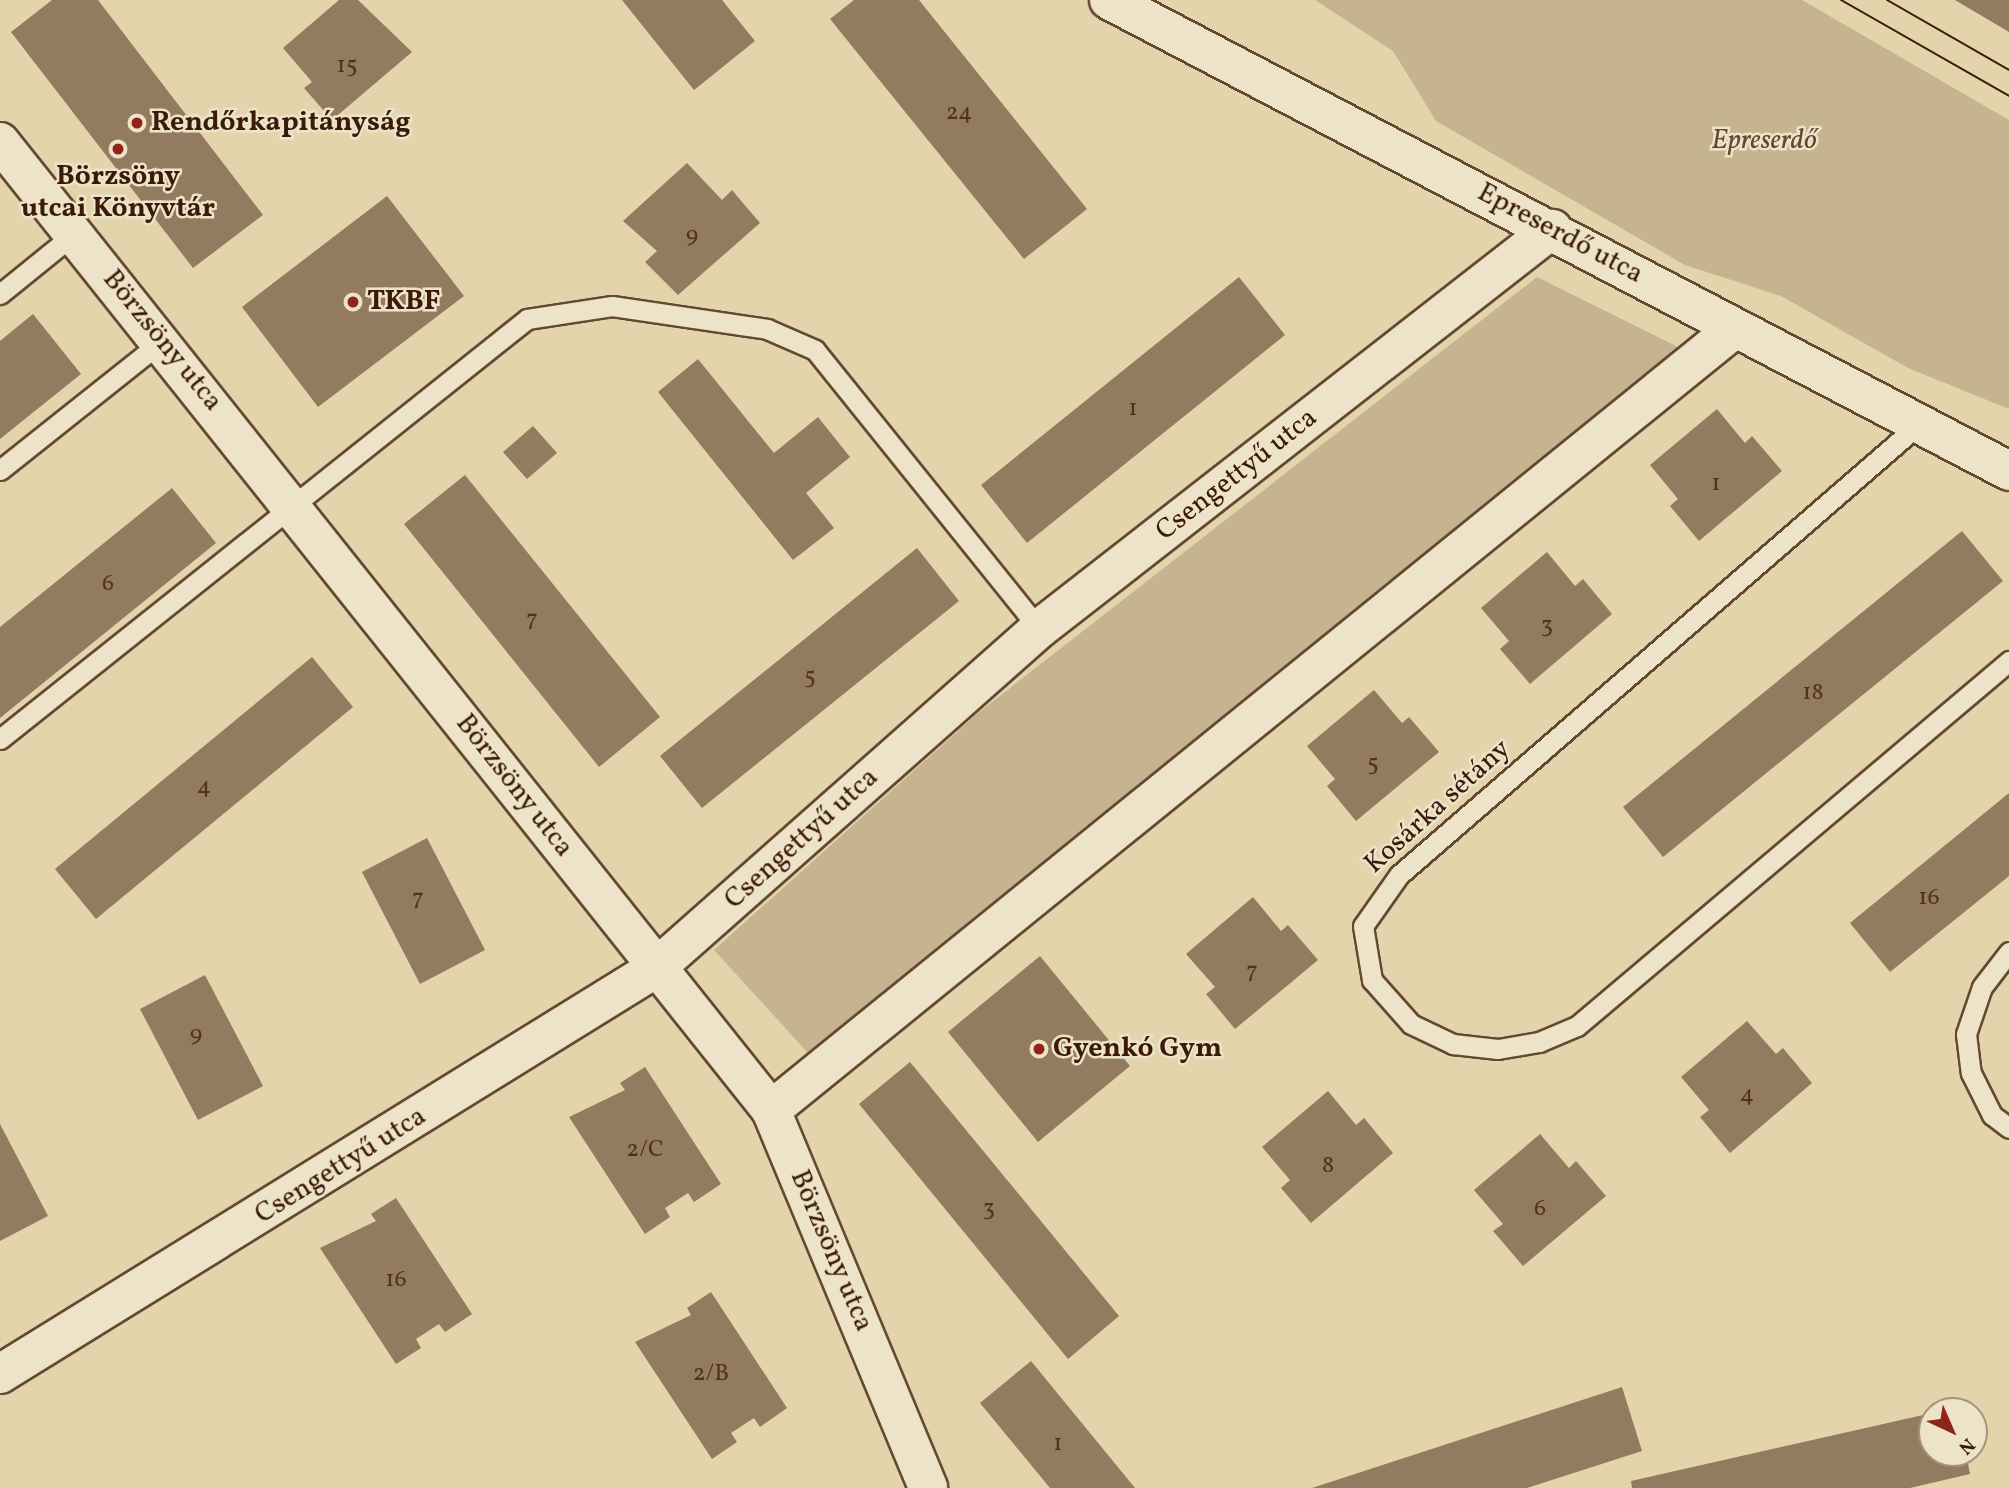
<!DOCTYPE html>
<meta charset="utf-8">
<style>
body{margin:0}
#map{position:relative;width:2009px;height:1488px;overflow:hidden;background:#e3d4ac;font-family:Vollkorn,serif}
div>[style]{position:absolute}
[style*='--x']{left:calc(var(--x)*1px);top:calc(var(--y)*1px);width:calc(var(--w)*1px);rotate:calc(var(--a)*1deg)}
.green>*{inset:0;background:#c6b490}
.building>*{inset:0;background:#927b5e}
.roads{filter:drop-shadow(2px 0 #654832) drop-shadow(-2px 0 #654832) drop-shadow(0 2px #654832) drop-shadow(0 -2px #654832)}
.lane>*{height:19px;margin:-9.5px;padding:0 9.5px;transform-origin:9.5px;border-radius:9.5px;background:#ede3c9}
.street>*{height:38px;margin:-19px;padding:0 19px;transform-origin:19px;border-radius:19px;background:#ede3c9}
.tram>*{height:2px;margin:-1px;padding:0 1px;transform-origin:1px;border-radius:1px;background:#3b1a0a}
.dots>*{width:19px;height:19px;translate:-50% -50%;box-sizing:border-box;border:4px solid #ede3c9;border-radius:50%}
span{translate:-50% -50%;white-space:nowrap;text-align:center;line-height:1.15;-webkit-text-stroke:5px #ede3c9;paint-order:stroke}
.number-label{font-size:24px;color:#51321f}
.number-label span{-webkit-text-stroke-width:0}
.poi-label{font-size:28px;color:#3b1a0a;font-weight:700}
.left{translate:0 -50%;text-align:left}
.park-label{font-size:28px;color:#654832;font-style:italic}
.street-label{font-size:28px;color:#3b1a0a}
.north{position:absolute;left:1918px;top:1397px;width:70px;height:70px;box-sizing:border-box;background:#ede3c9;border:2px solid #a6937d;border-radius:50%;rotate:136deg;font-size:19px;font-weight:700;line-height:28px;text-align:center;color:#3b1a0a}
.north::after{content:'';display:block;margin:auto;width:24px;height:32px;background:#8f2418;clip-path:polygon(50% 0,100% 100%,50% 72%,0 100%)}
</style>
<div id="map">
<div class="green">
<i style="clip-path:polygon(1315px 0,1802px 0,2009px 120px,2009px 409px,1908px 368px,1781px 296px,1685px 265px,1436px 121px,1393px 51px)"></i>
<i style="clip-path:polygon(1537px 277px,1684px 350px,809px 1054px,714px 950px,978px 713px)"></i>
</div>
<div class="building">
<i style="clip-path:polygon(52px 0,98px 0,263px 215px,193px 268px,11px 32px)"></i>
<i style="clip-path:polygon(339px 0,358px 0,412px 52px,332px 120px,304px 88px,312px 82px,283px 48px)"></i>
<i style="clip-path:polygon(622px 0,722px 0,755px 41px,694px 90px)"></i>
<i style="clip-path:polygon(854px 0,919px 0,1087px 209px,1024px 259px,830px 19px)"></i>
<i style="clip-path:polygon(1955px 0,2009px 0,2009px 32px)"></i>
<i style="clip-path:polygon(687px 163px,722px 200px,732px 190px,760px 223px,678px 295px,645px 262px,657px 251px,623px 221px)"></i>
<i style="clip-path:polygon(387px 196px,464px 296px,318px 407px,242px 307px)"></i>
<i style="clip-path:polygon(1239px 277px,1285px 335px,1027px 543px,981px 485px)"></i>
<i style="clip-path:polygon(33px 314px,81px 374px,0 439px,0 341px)"></i>
<i style="clip-path:polygon(698px 359px,774px 453px,818px 417px,850px 457px,806px 493px,834px 528px,793px 560px,658px 392px)"></i>
<i style="clip-path:polygon(1717px 409px,1745px 443px,1752px 436px,1782px 471px,1699px 541px,1670px 506px,1678px 499px,1650px 465px)"></i>
<i style="clip-path:polygon(533px 426px,557px 453px,527px 479px,503px 452px)"></i>
<i style="clip-path:polygon(465px 475px,660px 717px,599px 767px,404px 524px)"></i>
<i style="clip-path:polygon(172px 488px,216px 543px,0 718px,0 627px)"></i>
<i style="clip-path:polygon(1962px 531px,2003px 581px,1663px 857px,1623px 807px)"></i>
<i style="clip-path:polygon(917px 548px,959px 601px,702px 808px,660px 756px)"></i>
<i style="clip-path:polygon(1547px 552px,1575px 586px,1583px 579px,1612px 614px,1530px 684px,1500px 649px,1509px 641px,1481px 608px)"></i>
<i style="clip-path:polygon(312px 657px,353px 707px,96px 919px,55px 869px)"></i>
<i style="clip-path:polygon(1374px 690px,1402px 723px,1409px 717px,1439px 752px,1356px 821px,1327px 786px,1335px 779px,1307px 746px)"></i>
<i style="clip-path:polygon(2009px 793px,2009px 876px,1890px 972px,1850px 923px)"></i>
<i style="clip-path:polygon(427px 838px,485px 950px,420px 984px,362px 872px)"></i>
<i style="clip-path:polygon(1253px 897px,1281px 931px,1288px 925px,1318px 960px,1235px 1029px,1206px 994px,1215px 987px,1186px 954px)"></i>
<i style="clip-path:polygon(1040px 956px,1130px 1066px,1038px 1142px,948px 1032px)"></i>
<i style="clip-path:polygon(205px 975px,263px 1086px,198px 1120px,140px 1009px)"></i>
<i style="clip-path:polygon(1747px 1021px,1776px 1054px,1783px 1048px,1812px 1083px,1730px 1153px,1700px 1117px,1709px 1110px,1681px 1077px)"></i>
<i style="clip-path:polygon(910px 1062px,1119px 1316px,1068px 1359px,859px 1104px)"></i>
<i style="clip-path:polygon(645px 1067px,721px 1184px,694px 1202px,688px 1193px,665px 1208px,670px 1217px,645px 1234px,569px 1117px,625px 1090px,620px 1083px)"></i>
<i style="clip-path:polygon(1328px 1091px,1356px 1125px,1364px 1118px,1393px 1153px,1311px 1223px,1281px 1188px,1290px 1180px,1262px 1147px)"></i>
<i style="clip-path:polygon(0 1124px,48px 1216px,0 1241px)"></i>
<i style="clip-path:polygon(1540px 1134px,1569px 1168px,1576px 1161px,1606px 1196px,1523px 1266px,1493px 1231px,1503px 1224px,1474px 1190px)"></i>
<i style="clip-path:polygon(396px 1198px,472px 1314px,445px 1332px,439px 1324px,416px 1339px,421px 1348px,396px 1364px,320px 1248px,376px 1221px,371px 1214px)"></i>
<i style="clip-path:polygon(711px 1292px,787px 1408px,760px 1427px,754px 1418px,731px 1433px,737px 1442px,712px 1459px,635px 1342px,691px 1315px,687px 1308px)"></i>
<i style="clip-path:polygon(1031px 1361px,1135px 1488px,1050px 1488px,980px 1403px)"></i>
<i style="clip-path:polygon(1622px 1387px,1642px 1451px,1527px 1488px,1312px 1488px)"></i>
<i style="clip-path:polygon(1932px 1413px,1932px 1453px,1966px 1453px,1970px 1474px,1910px 1488px,1632px 1488px,1631px 1481px)"></i>
</div>
<div class="roads">
<div class="lane">
<i style="--x:0;--y:294;--w:95;--a:-39"></i>
<i style="--x:1918;--y:425;--w:687;--a:139.07"></i>
<i style="--x:1399;--y:875;--w:62;--a:125.2"></i>
<i style="--x:1363;--y:926;--w:55;--a:80.5"></i>
<i style="--x:1372;--y:980;--w:59;--a:48.4"></i>
<i style="--x:1411;--y:1024;--w:47;--a:25.5"></i>
<i style="--x:1453;--y:1044;--w:45;--a:6.3"></i>
<i style="--x:1498;--y:1049;--w:42;--a:-9.7"></i>
<i style="--x:1539;--y:1042;--w:41;--a:-22.8"></i>
<i style="--x:1577;--y:1026;--w:566;--a:-40.19"></i>
<i style="--x:0;--y:470;--w:207;--a:-38.5"></i>
<i style="--x:0;--y:739;--w:674;--a:-38.55"></i>
<i style="--x:527;--y:319;--w:86;--a:-8.7"></i>
<i style="--x:612;--y:306;--w:157;--a:8.4"></i>
<i style="--x:767;--y:329;--w:52;--a:23.6"></i>
<i style="--x:815;--y:350;--w:358;--a:51.2"></i>
<i style="--x:2009;--y:952;--w:44;--a:127.6"></i>
<i style="--x:1982;--y:987;--w:50;--a:108.8"></i>
<i style="--x:1966;--y:1034;--w:39;--a:83"></i>
<i style="--x:1971;--y:1073;--w:47;--a:63.4"></i>
<i style="--x:1992;--y:1115;--w:21;--a:37"></i>
</div>
<div class="street">
<i style="--x:1109;--y:0;--w:1016;--a:27.62"></i>
<i style="--x:0;--y:142;--w:1238;--a:51.46"></i>
<i style="--x:771;--y:1110;--w:409;--a:67.4"></i>
<i style="--x:771;--y:1110;--w:1240;--a:-39.04"></i>
<i style="--x:0;--y:1374;--w:771;--a:-31.75"></i>
<i style="--x:656;--y:968;--w:511;--a:-41.51"></i>
<i style="--x:1039;--y:629;--w:651;--a:-37.94"></i>
</div>
</div>
<div class="tram">
<i style="--x:1841;--y:0;--w:193;--a:29.7"></i>
<i style="--x:1887;--y:0;--w:141;--a:29.8"></i>
</div>
<div class="dots">
<i style="left:137px;top:123px;background:#8f2418"></i>
<i style="left:118px;top:149px;background:#8f2418"></i>
<i style="left:353px;top:302px;background:#8f2418"></i>
<i style="left:1039px;top:1049px;background:#8f2418"></i>
</div>
<div class="number-label">
<span style="left:347px;top:67px">15</span>
<span style="left:959px;top:114px">24</span>
<span style="left:692px;top:237px">9</span>
<span style="left:1133px;top:410px">1</span>
<span style="left:1716px;top:485px">1</span>
<span style="left:108px;top:585px">6</span>
<span style="left:532px;top:621px">7</span>
<span style="left:1547px;top:627px">3</span>
<span style="left:810px;top:678px">5</span>
<span style="left:1813px;top:694px">18</span>
<span style="left:1373px;top:765px">5</span>
<span style="left:204px;top:788px">4</span>
<span style="left:1929px;top:899px">16</span>
<span style="left:418px;top:900px">7</span>
<span style="left:1252px;top:973px">7</span>
<span style="left:196px;top:1036px">9</span>
<span style="left:1747px;top:1096px">4</span>
<span style="left:645px;top:1151px">2/C</span>
<span style="left:1328px;top:1167px">8</span>
<span style="left:989px;top:1210px">3</span>
<span style="left:1540px;top:1210px">6</span>
<span style="left:396px;top:1281px">16</span>
<span style="left:711px;top:1375px">2/B</span>
<span style="left:1058px;top:1445px">1</span>
</div>
<div class="poi-label">
<span class="left" style="left:151px;top:123px">Rendőrkapitányság</span>
<span style="left:118px;top:193px">Börzsöny<br>utcai Könyvtár</span>
<span class="left" style="left:367px;top:302px">TKBF</span>
<span class="left" style="left:1053px;top:1049px">Gyenkó Gym</span>
</div>
<div class="park-label">
<span style="left:1764px;top:141px">Epreserdő</span>
</div>
<div class="street-label">
<span style="left:1560px;top:234px;rotate:28deg">Epreserdő utca</span>
<span style="left:162px;top:341px;rotate:51deg">Börzsöny utca</span>
<span style="left:1237px;top:475px;rotate:-38deg">Csengettyű utca</span>
<span style="left:514px;top:786px;rotate:52deg">Börzsöny utca</span>
<span style="left:1438px;top:807px;rotate:-42deg">Kosárka sétány</span>
<span style="left:802px;top:839px;rotate:-42deg">Csengettyű utca</span>
<span style="left:341px;top:1166px;rotate:-32deg">Csengettyű utca</span>
<span style="left:831px;top:1251px;rotate:67deg">Börzsöny utca</span>
</div>
<div class="north">N</div>
</div>
